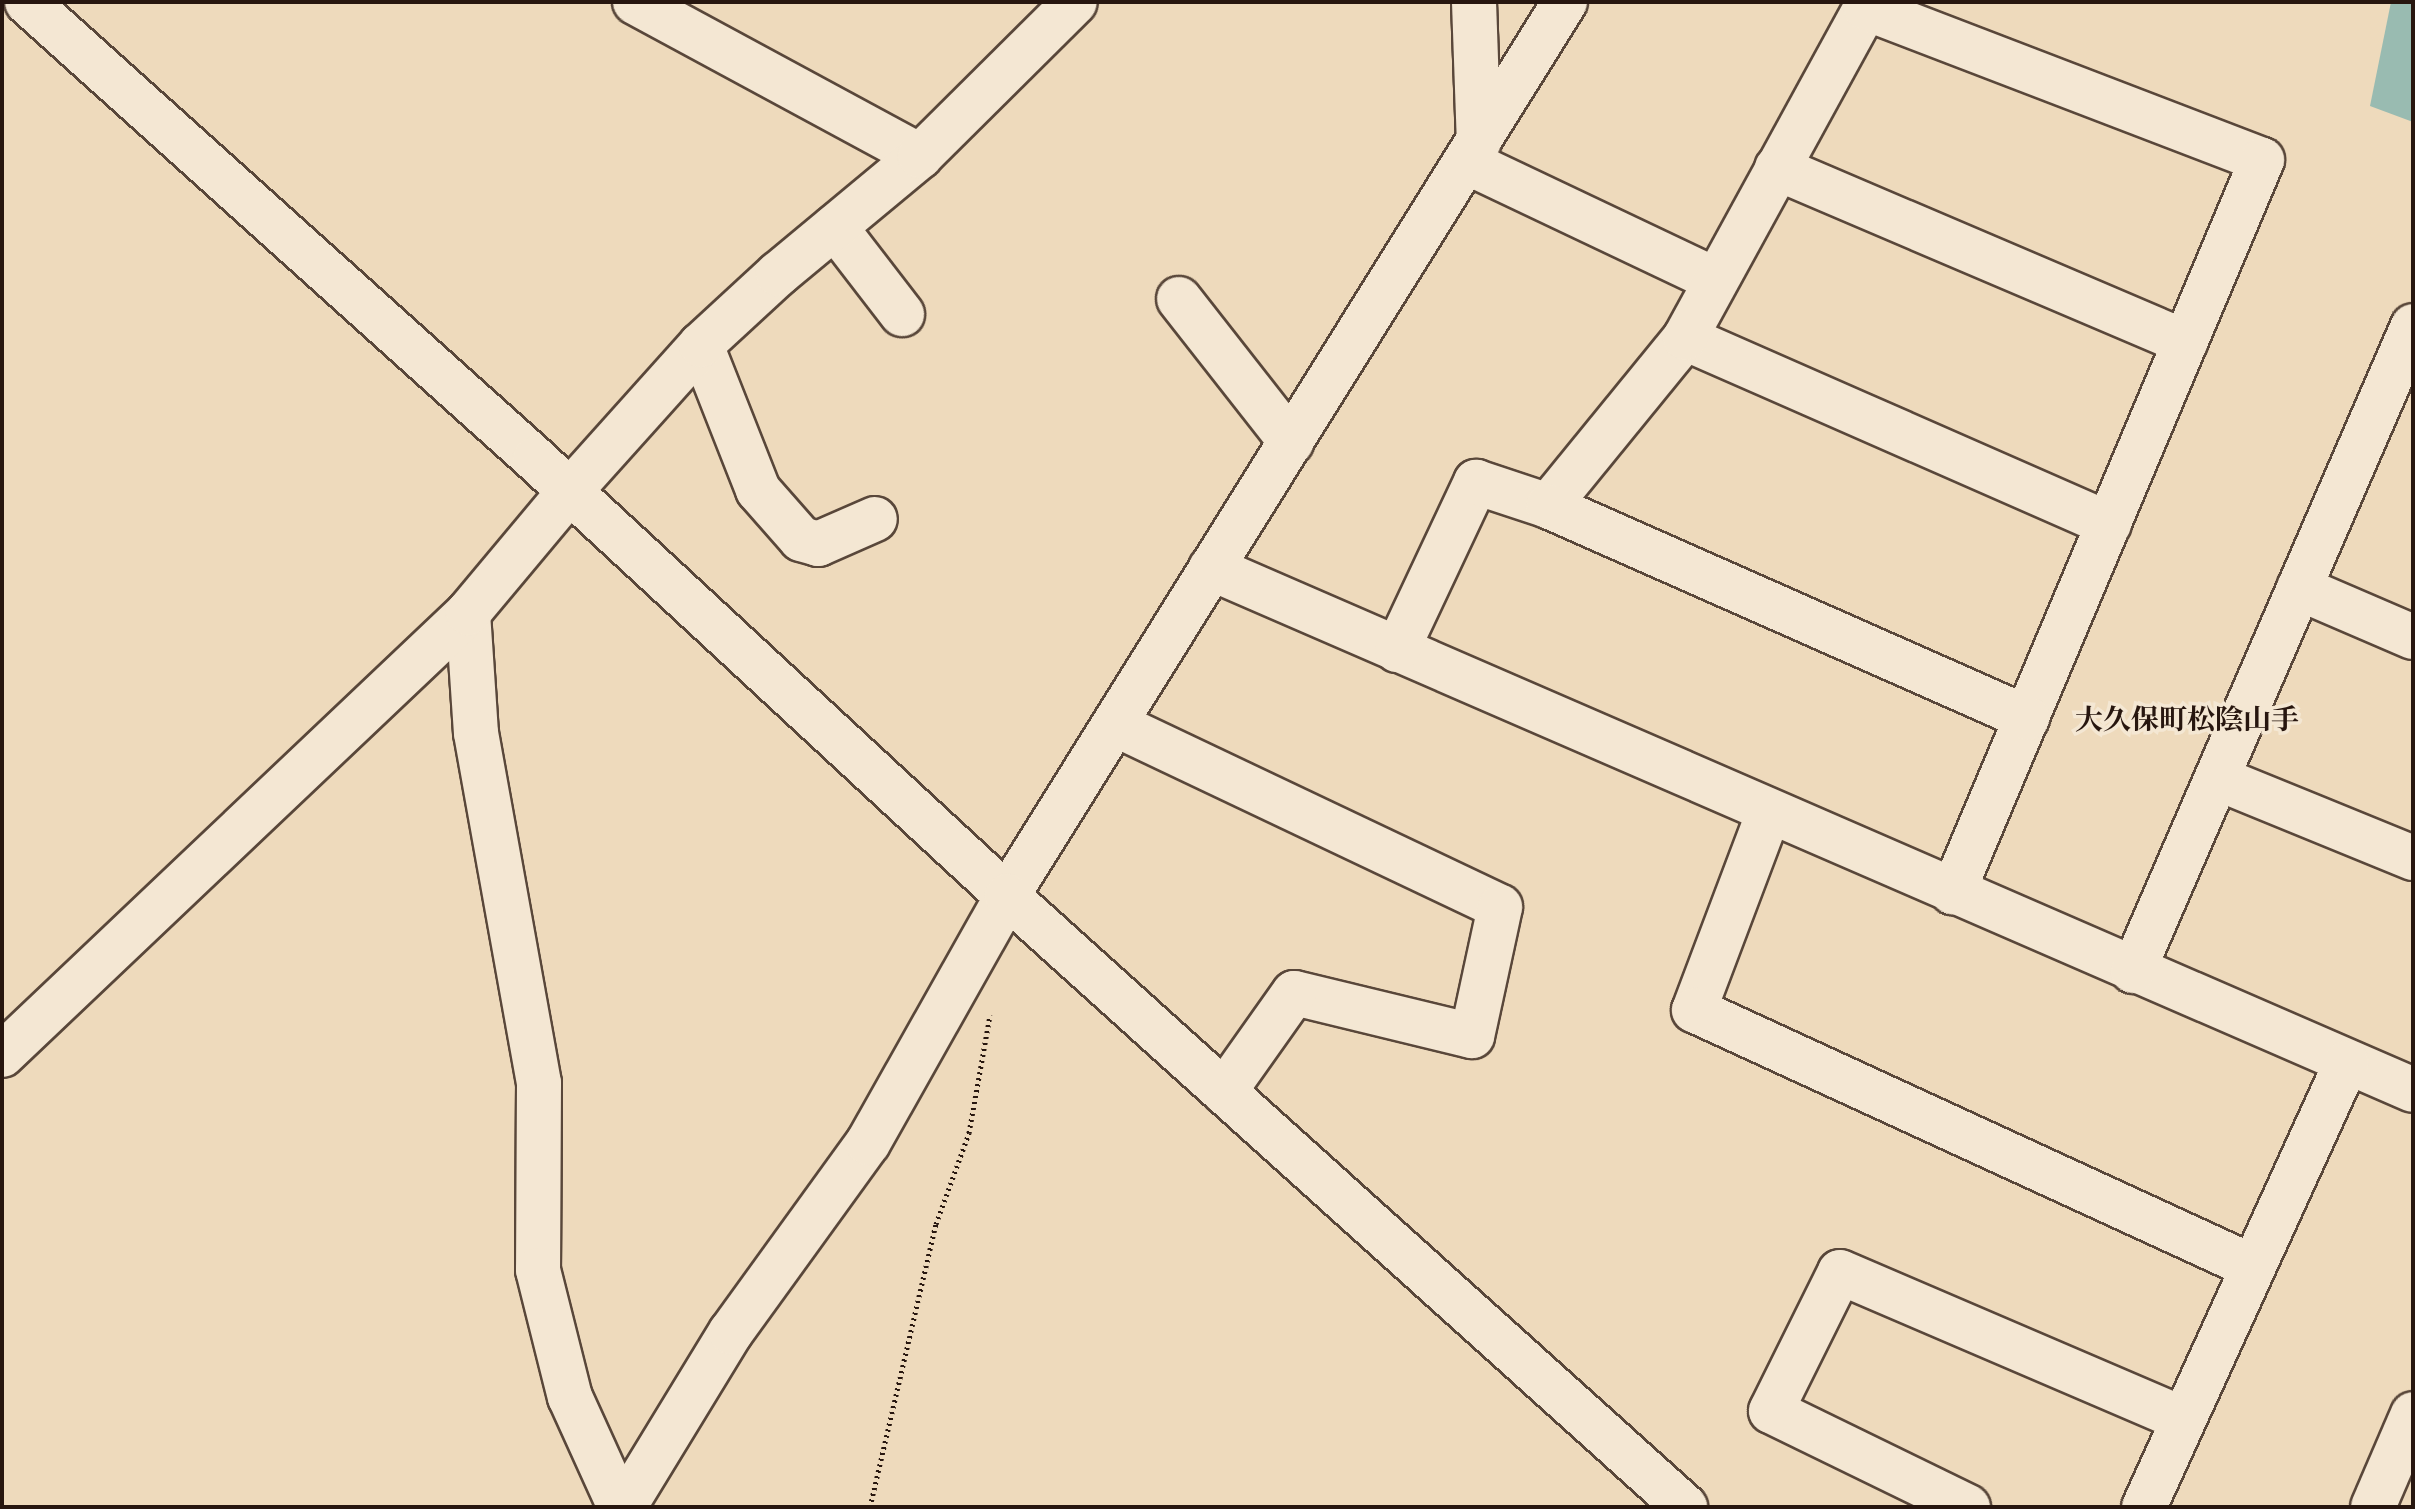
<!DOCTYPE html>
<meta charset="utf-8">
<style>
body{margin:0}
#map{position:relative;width:2415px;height:1509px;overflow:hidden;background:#eedabc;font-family:Cardo,"Noto Serif JP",serif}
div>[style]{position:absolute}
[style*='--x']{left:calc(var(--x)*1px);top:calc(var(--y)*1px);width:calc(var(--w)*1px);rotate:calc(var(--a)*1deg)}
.water>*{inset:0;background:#99bbb1}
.path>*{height:5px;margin-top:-2.5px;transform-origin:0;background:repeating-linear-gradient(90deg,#27160f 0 2px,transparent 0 6px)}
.roads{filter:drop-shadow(2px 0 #59473a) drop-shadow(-2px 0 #59473a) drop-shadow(0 2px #59473a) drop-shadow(0 -2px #59473a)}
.street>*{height:44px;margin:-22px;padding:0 22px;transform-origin:22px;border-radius:22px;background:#f4e7d3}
.secondary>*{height:44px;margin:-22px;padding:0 22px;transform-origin:22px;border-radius:22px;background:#f4e7d3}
span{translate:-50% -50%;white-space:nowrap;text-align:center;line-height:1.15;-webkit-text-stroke:7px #f4e7d3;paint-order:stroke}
.neighbourhood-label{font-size:28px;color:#27160f;font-weight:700}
.frame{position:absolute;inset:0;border:4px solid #27160f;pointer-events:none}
</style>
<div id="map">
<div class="water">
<i style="clip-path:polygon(2391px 2px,2413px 2px,2413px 122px,2370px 106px)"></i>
</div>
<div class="path">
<i style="--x:870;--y:1507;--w:291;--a:-76.9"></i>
<i style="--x:936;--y:1224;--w:97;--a:-70.1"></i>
<i style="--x:969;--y:1133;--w:120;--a:-79.9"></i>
</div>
<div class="roads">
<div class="street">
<i style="--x:635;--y:2;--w:324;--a:28.4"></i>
<i style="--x:1474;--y:2;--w:140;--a:88"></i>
<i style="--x:1467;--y:162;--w:275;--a:25.4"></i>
<i style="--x:1777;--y:168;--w:444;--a:23.1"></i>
<i style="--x:835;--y:227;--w:110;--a:52.4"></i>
<i style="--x:1179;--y:299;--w:182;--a:51.9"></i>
<i style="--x:1685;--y:338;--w:463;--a:23.7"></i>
<i style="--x:701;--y:345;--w:156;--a:68.5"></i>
<i style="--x:758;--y:490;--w:65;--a:48.7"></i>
<i style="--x:801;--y:539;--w:18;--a:16"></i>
<i style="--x:818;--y:544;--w:62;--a:-23.7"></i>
<i style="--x:1548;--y:506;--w:217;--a:-50.8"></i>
<i style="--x:1685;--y:338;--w:376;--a:-61.3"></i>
<i style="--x:1866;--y:8;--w:424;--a:21"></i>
<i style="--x:2262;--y:160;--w:795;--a:112.89"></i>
<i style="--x:1211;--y:568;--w:1310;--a:23.47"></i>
<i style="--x:2299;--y:588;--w:124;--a:23.3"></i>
<i style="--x:468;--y:613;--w:120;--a:86.2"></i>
<i style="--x:476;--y:733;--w:356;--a:79.8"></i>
<i style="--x:539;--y:1083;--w:187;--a:90.3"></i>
<i style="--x:538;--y:1270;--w:131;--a:75.9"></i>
<i style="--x:570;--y:1397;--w:121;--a:65.6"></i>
<i style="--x:1397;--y:650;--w:186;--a:-64.8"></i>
<i style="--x:1476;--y:482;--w:76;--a:18.4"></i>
<i style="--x:1548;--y:506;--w:524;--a:23.87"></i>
<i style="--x:1115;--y:724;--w:426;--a:25.4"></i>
<i style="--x:1500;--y:907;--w:132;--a:102.2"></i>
<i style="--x:1472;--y:1036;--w:183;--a:-166.4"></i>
<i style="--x:1294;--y:993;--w:121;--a:125.3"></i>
<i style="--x:2217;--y:778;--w:212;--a:22.2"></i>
<i style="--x:1769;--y:812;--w:212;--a:110.7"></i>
<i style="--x:1694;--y:1010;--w:615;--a:24.69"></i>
<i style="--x:2133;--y:971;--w:703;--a:-66.53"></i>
<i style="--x:2;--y:1055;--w:642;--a:-43.49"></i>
<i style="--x:468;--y:613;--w:159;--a:-50.1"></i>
<i style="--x:570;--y:491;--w:196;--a:-48.1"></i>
<i style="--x:701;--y:345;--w:105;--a:-42.7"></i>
<i style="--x:778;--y:274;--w:185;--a:-39.7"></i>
<i style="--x:920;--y:156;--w:218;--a:-44.8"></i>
<i style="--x:624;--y:1507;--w:205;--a:-58.6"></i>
<i style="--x:731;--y:1332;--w:233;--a:-54.1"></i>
<i style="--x:868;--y:1143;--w:283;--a:-60.6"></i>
<i style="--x:1007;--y:896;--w:1054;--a:-58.03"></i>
<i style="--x:1968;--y:1507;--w:219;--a:-154"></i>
<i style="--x:1771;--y:1411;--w:155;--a:-63.6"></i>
<i style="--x:1840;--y:1272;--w:373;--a:23.2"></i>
<i style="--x:2144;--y:1507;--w:488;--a:-65.5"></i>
<i style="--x:2373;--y:1507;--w:101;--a:-66.7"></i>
</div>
<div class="secondary">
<i style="--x:27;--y:2;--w:683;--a:41.97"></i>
<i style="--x:535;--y:459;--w:643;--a:42.79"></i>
<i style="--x:1007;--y:896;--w:913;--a:42.02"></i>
</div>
</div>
<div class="neighbourhood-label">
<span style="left:2187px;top:720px">大久保町松陰山手</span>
</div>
<div class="frame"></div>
</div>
